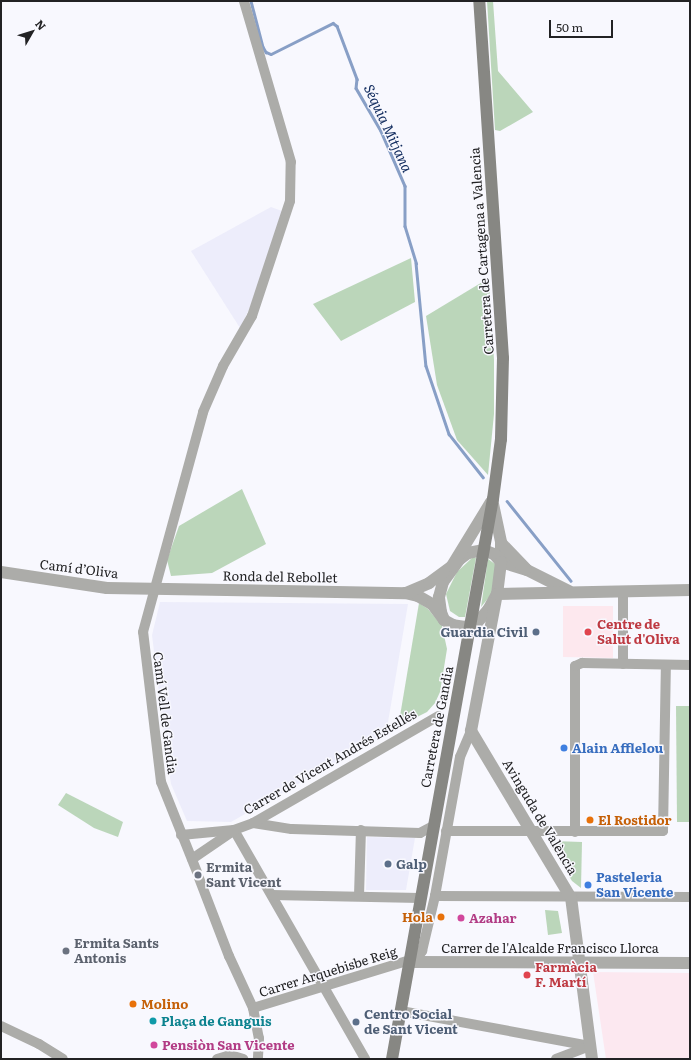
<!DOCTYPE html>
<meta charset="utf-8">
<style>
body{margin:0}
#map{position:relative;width:691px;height:1060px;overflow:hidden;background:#f8f8fe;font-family:Literata,serif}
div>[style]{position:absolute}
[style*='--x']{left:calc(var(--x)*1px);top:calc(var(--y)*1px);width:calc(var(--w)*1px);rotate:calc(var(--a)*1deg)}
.built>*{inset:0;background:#ededfb}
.education>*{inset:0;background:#fce8f0}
.medical>*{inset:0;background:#fde8ee}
.green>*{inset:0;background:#bbd6ba}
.stream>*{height:2.5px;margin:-1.25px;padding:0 1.25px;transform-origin:1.25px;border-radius:1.25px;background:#889fc6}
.minor>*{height:10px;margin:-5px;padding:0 5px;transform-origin:5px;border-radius:5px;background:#acaca9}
.tertiary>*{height:12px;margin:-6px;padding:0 6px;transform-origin:6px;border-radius:6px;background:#acaca9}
.secondary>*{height:12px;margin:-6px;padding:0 6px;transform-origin:6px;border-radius:6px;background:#878783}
.dots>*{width:11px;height:11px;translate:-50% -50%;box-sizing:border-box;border:2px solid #f8f8fe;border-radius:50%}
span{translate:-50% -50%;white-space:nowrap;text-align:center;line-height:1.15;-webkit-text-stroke:3px #f8f8fe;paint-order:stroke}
.street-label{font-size:13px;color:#222224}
.health-label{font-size:13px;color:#be3a42;font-weight:700}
.left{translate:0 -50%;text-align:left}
.service-label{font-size:13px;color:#4e5e75;font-weight:700}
.right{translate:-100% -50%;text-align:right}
.shop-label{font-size:13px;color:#366cbe;font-weight:700}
.food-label{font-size:13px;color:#c56008;font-weight:700}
.worship-label{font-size:13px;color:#5b616d;font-weight:700}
.hotel-label{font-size:13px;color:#b23c85;font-weight:700}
.culture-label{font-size:13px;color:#0d838f;font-weight:700}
.water-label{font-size:14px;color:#142e60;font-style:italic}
.frame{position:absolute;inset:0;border:2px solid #222224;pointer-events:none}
.north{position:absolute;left:12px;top:12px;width:40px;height:40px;-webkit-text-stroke:3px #f8f8fe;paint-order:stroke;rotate:51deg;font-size:11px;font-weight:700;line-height:16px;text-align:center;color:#222224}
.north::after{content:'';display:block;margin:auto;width:14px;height:18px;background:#222224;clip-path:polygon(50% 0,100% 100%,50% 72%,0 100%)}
.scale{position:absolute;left:549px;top:20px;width:64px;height:18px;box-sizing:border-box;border:2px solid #222224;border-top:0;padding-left:5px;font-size:12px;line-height:14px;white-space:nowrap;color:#222224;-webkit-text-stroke:3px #f8f8fe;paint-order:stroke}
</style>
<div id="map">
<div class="built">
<i style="clip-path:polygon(271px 207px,282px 211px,250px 307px,240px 328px,191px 251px)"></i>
<i style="clip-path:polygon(160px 602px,408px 604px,386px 734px,231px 822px,187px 821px,171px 784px,166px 753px,152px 635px)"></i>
<i style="clip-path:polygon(367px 837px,415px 838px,406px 890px,366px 890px)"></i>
</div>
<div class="education">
<i style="clip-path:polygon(593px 972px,690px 973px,690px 1059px,606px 1059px)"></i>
</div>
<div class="medical">
<i style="clip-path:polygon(563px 606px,613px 606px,613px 658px,563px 657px)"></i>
</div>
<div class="green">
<i style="clip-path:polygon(487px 1px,493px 1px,498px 71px,533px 112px,500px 131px,495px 130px)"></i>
<i style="clip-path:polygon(411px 258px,415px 302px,341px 341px,313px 304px)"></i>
<i style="clip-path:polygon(489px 278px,494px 360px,494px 414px,488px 475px,457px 440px,437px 385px,426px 316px)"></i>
<i style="clip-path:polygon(242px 489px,266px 544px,212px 573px,171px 576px,167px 560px,179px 526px)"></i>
<i style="clip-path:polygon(473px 557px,476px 558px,465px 617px,459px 617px,450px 611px,446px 594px,457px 572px)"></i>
<i style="clip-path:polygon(488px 559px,495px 564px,498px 576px,490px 596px,481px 607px)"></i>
<i style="clip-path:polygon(419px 603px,428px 609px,442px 626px,447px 649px,440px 692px,435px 703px,427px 712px,407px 722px,400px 716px)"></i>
<i style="clip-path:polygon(676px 706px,690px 706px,690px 822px,677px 822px)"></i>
<i style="clip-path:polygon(66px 793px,123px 822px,118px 837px,94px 828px,58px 805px)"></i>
<i style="clip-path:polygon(553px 841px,582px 842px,581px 888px,572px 881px,550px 845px)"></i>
<i style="clip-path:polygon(545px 910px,558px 911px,562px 933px,548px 935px)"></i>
</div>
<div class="stream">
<i style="--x:251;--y:1;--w:48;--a:75.4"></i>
<i style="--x:263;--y:47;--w:6;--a:59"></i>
<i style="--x:266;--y:52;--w:5;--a:22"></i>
<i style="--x:271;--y:54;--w:69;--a:-26.6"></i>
<i style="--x:333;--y:23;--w:5;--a:37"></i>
<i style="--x:337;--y:26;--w:57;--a:69.3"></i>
<i style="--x:357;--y:79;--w:9;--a:96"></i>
<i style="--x:356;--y:88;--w:50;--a:59.8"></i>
<i style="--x:381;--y:131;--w:60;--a:66.4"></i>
<i style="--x:405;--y:186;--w:40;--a:90"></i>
<i style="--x:405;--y:226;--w:39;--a:73"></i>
<i style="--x:416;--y:263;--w:103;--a:84.5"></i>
<i style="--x:426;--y:366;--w:72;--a:71.3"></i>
<i style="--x:449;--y:434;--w:55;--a:51.7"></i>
<i style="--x:507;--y:501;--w:102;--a:51.3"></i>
</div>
<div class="minor">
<i style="--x:623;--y:664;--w:71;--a:-90"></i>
<i style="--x:253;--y:823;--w:39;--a:9"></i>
<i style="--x:292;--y:829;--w:128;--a:1.8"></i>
<i style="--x:420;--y:833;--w:15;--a:-28"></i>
<i style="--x:234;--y:830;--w:264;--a:60.2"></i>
<i style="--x:446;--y:831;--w:217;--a:0"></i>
<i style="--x:663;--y:831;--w:166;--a:-89"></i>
<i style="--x:575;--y:832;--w:166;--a:-90"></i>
<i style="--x:575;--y:666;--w:8;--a:-23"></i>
<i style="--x:582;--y:663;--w:108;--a:1.1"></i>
<i style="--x:181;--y:835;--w:53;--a:-5.4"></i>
<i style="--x:234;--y:830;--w:20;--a:-20"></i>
<i style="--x:253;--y:823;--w:214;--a:-30"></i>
<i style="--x:192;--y:859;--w:50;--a:-34.3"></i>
<i style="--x:197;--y:872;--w:97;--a:-111.8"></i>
<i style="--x:161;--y:782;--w:151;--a:-96.8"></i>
<i style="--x:143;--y:632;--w:228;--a:-74.7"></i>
<i style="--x:203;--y:412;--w:50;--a:-66.5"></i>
<i style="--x:223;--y:366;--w:58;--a:-59.9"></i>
<i style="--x:252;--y:316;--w:121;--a:-71.7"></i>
<i style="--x:290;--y:201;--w:39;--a:-89"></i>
<i style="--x:291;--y:162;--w:168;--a:-106.3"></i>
<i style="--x:199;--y:878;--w:84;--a:69"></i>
<i style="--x:229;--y:956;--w:57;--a:65.2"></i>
<i style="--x:253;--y:1008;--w:31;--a:79"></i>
<i style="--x:259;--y:1038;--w:21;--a:93"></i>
<i style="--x:272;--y:895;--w:148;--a:1.2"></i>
<i style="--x:359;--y:896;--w:66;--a:-88.3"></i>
<i style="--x:435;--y:896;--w:255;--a:0.2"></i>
<i style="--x:253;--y:1008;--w:171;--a:-17"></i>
<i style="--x:417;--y:958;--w:9;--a:-54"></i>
<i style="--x:422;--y:951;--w:57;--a:-76.7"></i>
<i style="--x:435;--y:896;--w:141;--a:-79.8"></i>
<i style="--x:460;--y:757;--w:28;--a:-67"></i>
<i style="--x:401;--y:1011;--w:192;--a:10.5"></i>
<i style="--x:1;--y:1026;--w:42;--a:25.3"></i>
<i style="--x:39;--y:1044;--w:28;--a:32"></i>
<i style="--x:217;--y:1059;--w:14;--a:-17"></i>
<i style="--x:230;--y:1055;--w:14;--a:17"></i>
<i style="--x:556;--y:1059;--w:36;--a:-21"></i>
</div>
<div class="tertiary">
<i style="--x:493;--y:504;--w:40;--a:78"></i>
<i style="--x:501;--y:543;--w:19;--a:90"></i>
<i style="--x:501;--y:562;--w:27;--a:17"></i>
<i style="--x:527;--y:570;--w:47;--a:26.6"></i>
<i style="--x:501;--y:543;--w:36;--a:46"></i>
<i style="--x:483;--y:550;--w:12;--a:20"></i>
<i style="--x:494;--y:554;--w:11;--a:49"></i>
<i style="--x:501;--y:562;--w:32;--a:97"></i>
<i style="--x:497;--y:594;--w:18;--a:119"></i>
<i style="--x:488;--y:610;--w:18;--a:131"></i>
<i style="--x:476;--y:624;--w:11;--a:165"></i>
<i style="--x:465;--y:627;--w:12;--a:-171"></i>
<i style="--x:453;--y:625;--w:10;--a:-151"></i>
<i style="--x:444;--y:620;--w:9;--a:-111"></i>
<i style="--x:441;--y:612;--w:15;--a:-98"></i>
<i style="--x:439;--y:597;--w:16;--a:-75"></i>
<i style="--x:443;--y:582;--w:29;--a:-54"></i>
<i style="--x:460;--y:559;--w:10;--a:-37"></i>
<i style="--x:468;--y:553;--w:15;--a:-11"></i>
<i style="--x:1;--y:572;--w:107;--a:8.6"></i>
<i style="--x:107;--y:588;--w:298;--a:1"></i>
<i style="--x:405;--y:593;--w:13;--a:13"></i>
<i style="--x:418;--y:596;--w:16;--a:30"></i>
<i style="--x:432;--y:604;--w:20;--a:53"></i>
<i style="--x:406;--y:593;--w:25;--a:-23"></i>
<i style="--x:429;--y:583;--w:29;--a:-36"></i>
<i style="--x:452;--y:566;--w:75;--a:-58.6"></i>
<i style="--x:410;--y:962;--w:280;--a:0.2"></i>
<i style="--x:592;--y:1059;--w:162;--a:-97.4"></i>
<i style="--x:571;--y:898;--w:195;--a:-120.9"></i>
<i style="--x:471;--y:731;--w:139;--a:-79.3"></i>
<i style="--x:497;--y:594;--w:193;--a:-1.2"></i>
</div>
<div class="secondary">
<i style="--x:392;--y:1059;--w:569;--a:-79.78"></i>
<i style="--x:493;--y:499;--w:61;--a:-82.4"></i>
<i style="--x:501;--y:439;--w:81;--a:-88.6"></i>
<i style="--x:503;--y:358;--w:358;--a:-93.8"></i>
</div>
<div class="dots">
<i style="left:536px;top:632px;background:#5c6f8a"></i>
<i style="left:588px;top:632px;background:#e0444e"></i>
<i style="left:564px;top:748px;background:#3f7fe0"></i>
<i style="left:590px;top:820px;background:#e8710a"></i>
<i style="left:388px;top:864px;background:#5c6f8a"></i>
<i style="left:198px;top:875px;background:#6b7280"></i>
<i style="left:588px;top:885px;background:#3f7fe0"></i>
<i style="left:441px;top:917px;background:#e8710a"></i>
<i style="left:461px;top:918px;background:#d1479c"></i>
<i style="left:66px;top:951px;background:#6b7280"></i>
<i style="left:527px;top:975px;background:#e0444e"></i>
<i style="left:133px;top:1004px;background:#e8710a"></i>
<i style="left:153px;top:1021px;background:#0f9aa8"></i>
<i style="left:356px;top:1022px;background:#5c6f8a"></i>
<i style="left:154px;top:1045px;background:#d1479c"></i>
</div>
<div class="street-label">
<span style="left:482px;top:251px;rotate:-94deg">Carretera de Cartagena a Valencia</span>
<span style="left:79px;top:569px;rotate:7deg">Camí d’Oliva</span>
<span style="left:280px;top:577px;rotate:1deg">Ronda del Rebollet</span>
<span style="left:165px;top:713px;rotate:83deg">Camí Vell de Gandia</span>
<span style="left:437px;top:727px;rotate:-79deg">Carretera de Gandia</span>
<span style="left:330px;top:762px;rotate:-30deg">Carrer de Vicent Andrés Estellés</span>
<span style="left:540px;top:817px;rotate:59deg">Avinguda de València</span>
<span style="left:550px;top:948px">Carrer de l'Alcalde Francisco Llorca</span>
<span style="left:328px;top:972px;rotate:-17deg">Carrer Arquebisbe Reig</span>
</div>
<div class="health-label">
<span class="left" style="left:597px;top:632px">Centre de<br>Salut d'Oliva</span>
<span class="left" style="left:535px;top:975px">Farmàcia<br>F. Martí</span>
</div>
<div class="service-label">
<span class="right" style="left:528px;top:632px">Guardia Civil</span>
<span class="left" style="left:396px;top:864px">Galp</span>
<span class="left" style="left:364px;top:1022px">Centro Social<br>de Sant Vicent</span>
</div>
<div class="shop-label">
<span class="left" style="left:572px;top:748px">Alain Afflelou</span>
<span class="left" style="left:596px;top:885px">Pasteleria<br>San Vicente</span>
</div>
<div class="food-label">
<span class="left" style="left:598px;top:820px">El Rostidor</span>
<span class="right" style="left:433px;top:917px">Hola</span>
<span class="left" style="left:141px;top:1004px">Molino</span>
</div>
<div class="worship-label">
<span class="left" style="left:206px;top:875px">Ermita<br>Sant Vicent</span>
<span class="left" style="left:74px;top:951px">Ermita Sants<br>Antonis</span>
</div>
<div class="hotel-label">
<span class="left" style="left:469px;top:918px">Azahar</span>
<span class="left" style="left:162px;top:1045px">Pensiòn San Vicente</span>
</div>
<div class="culture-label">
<span class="left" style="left:161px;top:1021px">Plaça de Ganguis</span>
</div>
<div class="water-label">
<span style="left:389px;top:128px;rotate:65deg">Séquia Mitjana</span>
</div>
<div class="frame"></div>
<div class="north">N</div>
<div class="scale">50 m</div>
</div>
